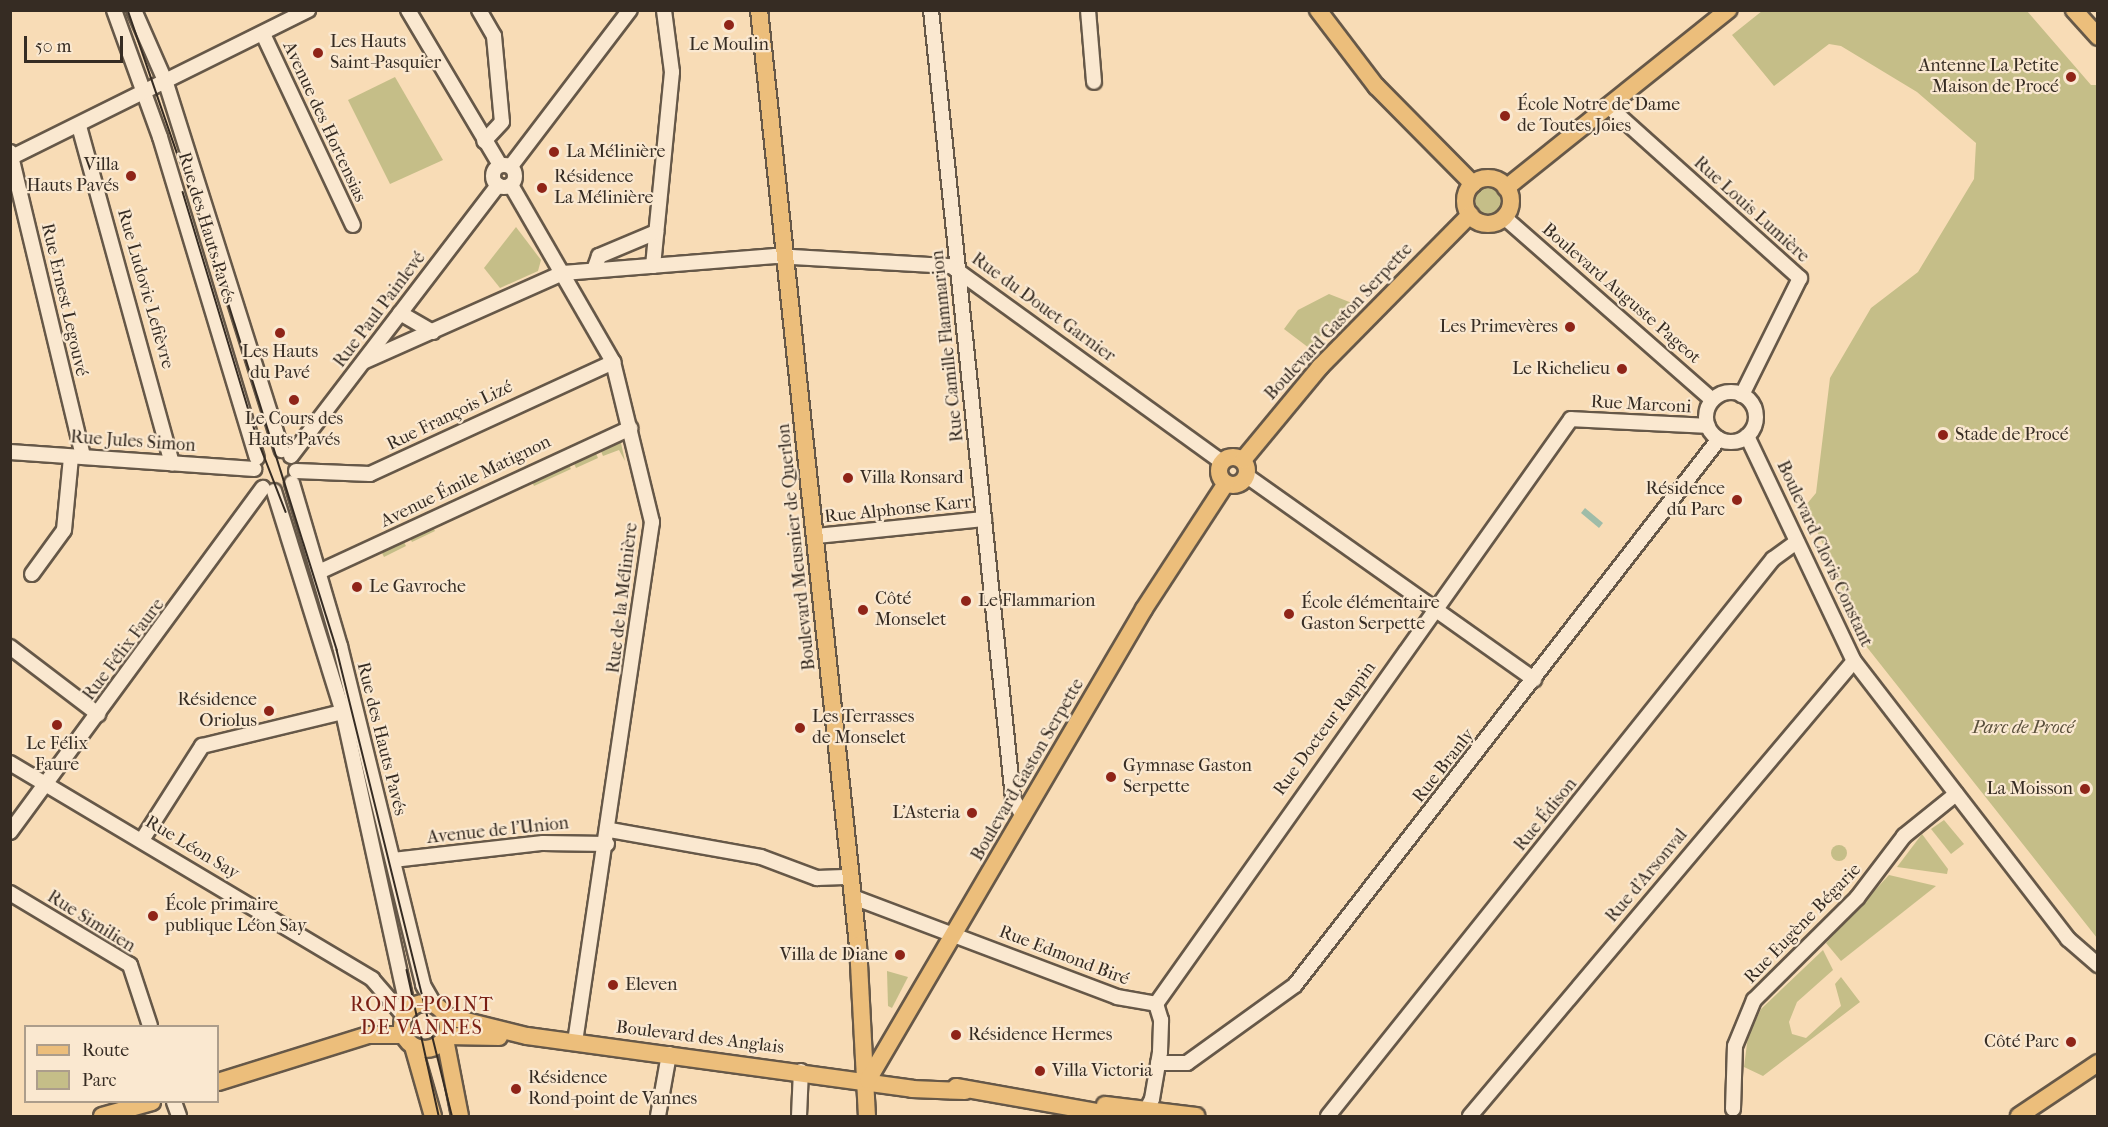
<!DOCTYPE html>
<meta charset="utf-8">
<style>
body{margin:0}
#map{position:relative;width:2108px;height:1127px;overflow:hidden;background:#f8dcb6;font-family:"IM FELL French Canon",serif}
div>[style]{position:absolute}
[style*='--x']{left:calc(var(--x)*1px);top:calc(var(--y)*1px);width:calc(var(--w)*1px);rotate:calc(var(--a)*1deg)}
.green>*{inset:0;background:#c5be88}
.round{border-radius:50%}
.water>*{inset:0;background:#9fbca8}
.roads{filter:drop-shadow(2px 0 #665848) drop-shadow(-2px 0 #665848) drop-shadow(0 2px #665848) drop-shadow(0 -2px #665848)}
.minor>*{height:14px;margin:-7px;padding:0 7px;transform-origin:7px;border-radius:7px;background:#fae8d0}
.minor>.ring{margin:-7px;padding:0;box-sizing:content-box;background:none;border:14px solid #fae8d0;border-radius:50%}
.major>*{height:16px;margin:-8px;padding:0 8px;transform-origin:8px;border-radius:8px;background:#ecbe7b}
.major>.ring{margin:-8px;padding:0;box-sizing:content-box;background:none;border:16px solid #ecbe7b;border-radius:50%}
.tram>*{height:1.5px;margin:-0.75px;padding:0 0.75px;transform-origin:0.75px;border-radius:0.75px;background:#362c23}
.dots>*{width:16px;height:16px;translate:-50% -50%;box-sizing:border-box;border:3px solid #fae8d0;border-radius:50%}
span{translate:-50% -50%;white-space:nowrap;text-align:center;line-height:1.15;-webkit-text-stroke:4.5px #fae8d0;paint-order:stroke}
.poi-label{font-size:18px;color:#362c23}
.left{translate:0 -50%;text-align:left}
.right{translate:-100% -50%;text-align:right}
.street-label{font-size:18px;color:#362c23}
.park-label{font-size:18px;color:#5a503c;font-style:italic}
.neighbourhood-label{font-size:20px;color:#7a1f14;letter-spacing:1.5px}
.frame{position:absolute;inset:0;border:12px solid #362c23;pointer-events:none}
.legend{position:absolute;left:24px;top:1025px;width:195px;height:78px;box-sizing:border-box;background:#fae8d0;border:2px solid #ac9d8b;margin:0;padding:8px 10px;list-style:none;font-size:18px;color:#362c23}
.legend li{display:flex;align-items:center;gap:12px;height:30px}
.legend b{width:30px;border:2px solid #ac9d8b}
.scale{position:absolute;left:24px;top:36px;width:99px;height:27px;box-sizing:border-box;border:3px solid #362c23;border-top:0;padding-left:8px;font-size:18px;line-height:21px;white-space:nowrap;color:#362c23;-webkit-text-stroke:4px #fae8d0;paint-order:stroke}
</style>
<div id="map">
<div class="green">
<i style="clip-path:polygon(1762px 11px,2027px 11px,2091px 85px,2097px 85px,2097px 938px,1866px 646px,1806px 505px,1816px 493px,1830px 378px,1871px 308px,1918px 272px,1974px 179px,1976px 143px,1917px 92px,1841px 46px,1829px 44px,1774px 86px,1732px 35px)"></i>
<i style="clip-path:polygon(395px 77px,443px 160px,390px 184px,348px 100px)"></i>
<i class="round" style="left:1475px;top:188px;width:26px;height:26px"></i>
<i style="clip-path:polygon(516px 227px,541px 260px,538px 271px,500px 288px,484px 268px)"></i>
<i style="clip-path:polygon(1329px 294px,1352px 303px,1309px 348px,1284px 329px,1298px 310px)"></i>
<i style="clip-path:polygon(617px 440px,621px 443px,625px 461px,619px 450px,603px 456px,599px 447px)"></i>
<i style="clip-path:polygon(594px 449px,598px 458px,576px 468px,572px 459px)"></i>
<i style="clip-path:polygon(567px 461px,571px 469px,534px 486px,530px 477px)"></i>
<i style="clip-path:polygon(431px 524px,435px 531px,412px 542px,408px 535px)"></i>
<i style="clip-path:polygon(402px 538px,406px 546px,384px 557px,380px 549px)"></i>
<i style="clip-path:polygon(1944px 820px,1964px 844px,1951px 854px,1931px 829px)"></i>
<i style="clip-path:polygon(1922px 834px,1948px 869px,1947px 874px,1897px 867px)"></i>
<i class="round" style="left:1831px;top:845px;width:16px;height:16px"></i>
<i style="clip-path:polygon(1889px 875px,1936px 886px,1841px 961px,1826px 943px)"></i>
<i style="clip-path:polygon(1823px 950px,1833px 970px,1797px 1002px,1789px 1022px,1792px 1034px,1806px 1038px,1841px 1006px,1835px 984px,1841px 977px,1860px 1002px,1763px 1076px,1744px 1067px,1748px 1036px,1761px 1009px)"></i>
<i style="clip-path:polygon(887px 971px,908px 977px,892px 1008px,888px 1006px)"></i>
</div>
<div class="water">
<i style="clip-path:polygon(1585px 508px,1603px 523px,1599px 528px,1581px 513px)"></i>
</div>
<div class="roads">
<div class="minor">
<i style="--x:114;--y:10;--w:135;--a:70.1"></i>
<i style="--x:160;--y:137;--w:335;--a:73.2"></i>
<i style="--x:134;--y:10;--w:80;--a:66.3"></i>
<i style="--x:166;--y:83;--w:385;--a:72.5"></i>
<i style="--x:408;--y:10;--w:180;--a:59.3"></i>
<i style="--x:479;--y:10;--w:30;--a:60"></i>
<i style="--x:494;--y:36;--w:86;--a:84.7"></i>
<i style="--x:502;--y:122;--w:26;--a:133"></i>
<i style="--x:931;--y:10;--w:792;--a:84.06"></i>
<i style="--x:1013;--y:798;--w:21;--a:62"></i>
<i style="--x:1088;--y:10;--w:72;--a:85.2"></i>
<i style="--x:263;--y:34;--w:211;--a:64.8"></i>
<i style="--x:1608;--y:106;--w:258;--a:41.9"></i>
<i style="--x:1800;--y:278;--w:131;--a:116.4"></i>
<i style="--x:79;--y:126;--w:350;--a:74.6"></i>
<i style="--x:10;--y:152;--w:313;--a:76.5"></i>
<i style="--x:10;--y:158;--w:333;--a:-26.4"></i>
<i class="ring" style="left:493px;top:165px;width:8px;height:8px"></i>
<i style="--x:511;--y:166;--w:196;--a:-52.7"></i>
<i style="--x:511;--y:185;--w:204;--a:60"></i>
<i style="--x:613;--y:362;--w:165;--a:76.3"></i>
<i style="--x:652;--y:522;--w:526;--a:98.42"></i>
<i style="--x:1504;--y:217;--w:277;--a:41.3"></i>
<i style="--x:653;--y:266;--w:195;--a:-84.4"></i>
<i style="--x:672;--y:72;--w:63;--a:-97.4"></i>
<i style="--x:594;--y:270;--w:15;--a:-70"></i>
<i style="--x:599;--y:256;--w:62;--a:-22.8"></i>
<i style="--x:400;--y:313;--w:38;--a:30"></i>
<i style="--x:365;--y:361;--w:217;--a:-24"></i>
<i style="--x:563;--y:273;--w:213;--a:-4.6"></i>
<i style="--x:775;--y:256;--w:176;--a:3.3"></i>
<i style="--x:951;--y:266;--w:334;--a:35.9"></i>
<i class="ring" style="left:1706px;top:392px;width:36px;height:36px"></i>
<i style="--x:1747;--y:436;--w:249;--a:64.6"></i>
<i style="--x:1854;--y:661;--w:351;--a:52.4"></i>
<i style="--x:2068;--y:939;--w:40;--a:41"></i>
<i style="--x:10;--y:452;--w:245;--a:4"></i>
<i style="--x:291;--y:456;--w:341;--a:-52.6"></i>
<i style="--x:296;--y:471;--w:74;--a:2.3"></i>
<i style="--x:370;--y:474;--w:268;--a:-24.7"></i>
<i style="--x:1247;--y:476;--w:352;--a:35.3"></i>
<i style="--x:292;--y:483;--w:170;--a:73.6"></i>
<i style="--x:340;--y:646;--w:349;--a:76.2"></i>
<i style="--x:423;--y:985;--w:22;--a:60"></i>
<i style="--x:274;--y:491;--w:232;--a:72.7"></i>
<i style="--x:343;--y:712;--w:305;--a:77.7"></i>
<i style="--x:816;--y:536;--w:169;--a:-5.8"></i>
<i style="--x:319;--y:572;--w:343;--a:-24.8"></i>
<i style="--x:32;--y:574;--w:54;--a:-54"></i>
<i style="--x:64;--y:530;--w:73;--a:-84.5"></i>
<i style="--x:10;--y:647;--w:111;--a:37.3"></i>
<i style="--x:10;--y:763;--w:422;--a:30.8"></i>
<i style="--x:372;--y:979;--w:49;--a:49.1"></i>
<i style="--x:610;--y:830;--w:153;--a:10.1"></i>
<i style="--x:761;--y:857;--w:60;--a:20.6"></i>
<i style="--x:817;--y:878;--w:34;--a:-2"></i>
<i style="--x:10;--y:832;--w:427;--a:-53.7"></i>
<i style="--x:142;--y:840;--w:112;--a:-57.4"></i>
<i style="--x:202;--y:746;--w:145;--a:-13.6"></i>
<i style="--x:393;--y:860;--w:151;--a:-6.5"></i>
<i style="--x:543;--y:843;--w:64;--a:0.9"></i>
<i style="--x:10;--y:893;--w:140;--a:31"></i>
<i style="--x:130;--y:965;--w:64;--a:71.8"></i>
<i style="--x:853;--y:897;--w:282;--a:20.7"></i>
<i style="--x:1117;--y:997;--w:40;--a:10"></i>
<i style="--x:1156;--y:1004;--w:717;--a:-54.65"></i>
<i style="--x:1571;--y:419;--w:137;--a:2.9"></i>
<i style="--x:1158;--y:1063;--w:29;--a:0"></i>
<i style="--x:1187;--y:1063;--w:133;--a:-35.8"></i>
<i style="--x:1295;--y:985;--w:691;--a:-52.17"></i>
<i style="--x:174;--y:1102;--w:15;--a:70"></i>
<i style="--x:1733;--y:1109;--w:63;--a:-88.2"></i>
<i style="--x:1735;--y:1046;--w:50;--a:-67.6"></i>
<i style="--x:1754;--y:1000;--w:145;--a:-44.7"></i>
<i style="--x:1857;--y:898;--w:78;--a:-52.8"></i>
<i style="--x:1904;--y:836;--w:67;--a:-38.9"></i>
<i style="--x:658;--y:1116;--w:63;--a:-79.9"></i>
<i style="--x:799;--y:1116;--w:45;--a:-87.5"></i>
<i style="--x:1143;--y:1116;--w:19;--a:-62"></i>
<i style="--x:1152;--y:1099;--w:48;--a:-80.3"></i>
<i style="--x:1160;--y:1052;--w:32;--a:-88"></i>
<i style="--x:1161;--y:1020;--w:17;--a:-107"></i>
<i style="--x:1328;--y:1116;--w:713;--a:-51.38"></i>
<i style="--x:1773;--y:559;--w:29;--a:-36"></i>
<i style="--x:1470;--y:1116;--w:595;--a:-49.84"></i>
</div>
<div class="major">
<i style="--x:759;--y:10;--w:940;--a:83.96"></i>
<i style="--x:858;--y:945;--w:171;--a:87"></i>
<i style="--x:1318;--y:10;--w:96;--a:52.7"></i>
<i style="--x:1376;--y:86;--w:138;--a:45.3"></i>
<i style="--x:2074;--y:10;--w:36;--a:48"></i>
<i class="ring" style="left:1465px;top:178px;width:30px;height:30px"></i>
<i style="--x:1506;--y:188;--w:285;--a:-38.7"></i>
<i class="ring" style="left:1219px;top:457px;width:12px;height:12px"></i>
<i style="--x:1243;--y:460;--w:121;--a:-50.4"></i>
<i style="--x:1320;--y:367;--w:214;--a:-45.4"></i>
<i class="ring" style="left:402px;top:1003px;width:30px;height:30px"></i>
<i style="--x:446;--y:1016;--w:83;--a:13.9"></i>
<i style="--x:527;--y:1036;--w:389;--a:7.8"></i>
<i style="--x:912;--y:1089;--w:53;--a:2.2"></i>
<i style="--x:447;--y:1036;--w:52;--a:1.1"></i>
<i style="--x:445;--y:1039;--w:78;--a:79"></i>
<i style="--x:413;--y:1046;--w:73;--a:74.1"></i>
<i style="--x:868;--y:1080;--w:546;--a:-59.63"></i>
<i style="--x:1144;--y:609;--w:150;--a:-56.9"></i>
<i style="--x:218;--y:1082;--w:157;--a:-17.4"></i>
<i style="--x:368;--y:1035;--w:36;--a:0"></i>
<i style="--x:956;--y:1087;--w:166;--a:10.1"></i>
<i style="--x:1105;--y:1105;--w:92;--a:6.9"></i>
<i style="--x:102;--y:1116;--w:52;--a:-15.6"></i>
<i style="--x:2019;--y:1116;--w:95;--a:-33.9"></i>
</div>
</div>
<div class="tram">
<i style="--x:128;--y:10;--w:298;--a:71"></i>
<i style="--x:225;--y:292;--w:375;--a:72.6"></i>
<i style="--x:337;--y:650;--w:480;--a:76.1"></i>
<i style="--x:183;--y:192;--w:259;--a:73.2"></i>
<i style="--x:258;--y:440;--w:77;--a:68.7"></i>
<i style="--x:407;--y:970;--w:149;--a:77.6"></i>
</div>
<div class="dots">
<i style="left:729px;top:25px;background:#8f2418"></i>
<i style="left:318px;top:53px;background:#8f2418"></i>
<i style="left:2071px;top:77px;background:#8f2418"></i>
<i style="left:1505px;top:116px;background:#8f2418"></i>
<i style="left:554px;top:152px;background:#8f2418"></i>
<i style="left:131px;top:176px;background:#8f2418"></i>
<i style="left:542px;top:188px;background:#8f2418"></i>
<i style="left:1570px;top:327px;background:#8f2418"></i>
<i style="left:280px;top:333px;background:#8f2418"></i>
<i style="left:1622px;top:369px;background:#8f2418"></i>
<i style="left:294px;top:400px;background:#8f2418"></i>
<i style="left:1943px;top:435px;background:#8f2418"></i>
<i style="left:848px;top:478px;background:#8f2418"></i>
<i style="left:1737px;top:500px;background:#8f2418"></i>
<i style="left:357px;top:587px;background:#8f2418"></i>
<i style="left:966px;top:601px;background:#8f2418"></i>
<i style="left:863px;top:610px;background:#8f2418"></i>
<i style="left:1289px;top:614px;background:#8f2418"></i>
<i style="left:269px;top:711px;background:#8f2418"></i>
<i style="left:57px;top:725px;background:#8f2418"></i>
<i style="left:800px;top:728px;background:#8f2418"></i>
<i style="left:1111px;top:777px;background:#8f2418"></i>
<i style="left:2085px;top:789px;background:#8f2418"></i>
<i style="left:972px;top:813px;background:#8f2418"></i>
<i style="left:153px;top:916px;background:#8f2418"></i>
<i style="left:900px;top:955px;background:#8f2418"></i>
<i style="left:613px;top:985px;background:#8f2418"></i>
<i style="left:956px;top:1035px;background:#8f2418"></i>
<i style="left:2071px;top:1042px;background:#8f2418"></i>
<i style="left:1040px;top:1071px;background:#8f2418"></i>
<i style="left:516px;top:1089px;background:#8f2418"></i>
</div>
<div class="poi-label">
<span class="left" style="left:330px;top:53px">Les Hauts<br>Saint-Pasquier</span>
<span style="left:729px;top:45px">Le Moulin</span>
<span class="right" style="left:2059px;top:77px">Antenne La Petite<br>Maison de Procé</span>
<span class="left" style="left:1517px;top:116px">École Notre de Dame<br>de Toutes Joies</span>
<span class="left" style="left:566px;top:152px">La Mélinière</span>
<span class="right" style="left:119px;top:176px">Villa<br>Hauts Pavés</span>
<span class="left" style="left:554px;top:188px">Résidence<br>La Mélinière</span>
<span class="right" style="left:1558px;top:327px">Les Primevères</span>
<span style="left:280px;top:363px">Les Hauts<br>du Pavé</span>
<span class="right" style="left:1610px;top:369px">Le Richelieu</span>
<span style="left:294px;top:430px">Le Cours des<br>Hauts Pavés</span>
<span class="left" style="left:1955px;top:435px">Stade de Procé</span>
<span class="left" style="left:860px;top:478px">Villa Ronsard</span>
<span class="right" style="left:1725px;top:500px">Résidence<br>du Parc</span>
<span class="left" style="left:369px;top:587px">Le Gavroche</span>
<span class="left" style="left:875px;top:610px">Côté<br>Monselet</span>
<span class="left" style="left:978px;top:601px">Le Flammarion</span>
<span class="left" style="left:1301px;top:614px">École élémentaire<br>Gaston Serpette</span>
<span class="right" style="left:257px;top:711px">Résidence<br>Oriolus</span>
<span class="left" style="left:812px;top:728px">Les Terrasses<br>de Monselet</span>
<span style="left:57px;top:755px">Le Félix<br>Faure</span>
<span class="left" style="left:1123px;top:777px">Gymnase Gaston<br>Serpette</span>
<span class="right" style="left:2073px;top:789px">La Moisson</span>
<span class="right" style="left:960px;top:813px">L'Asteria</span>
<span class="left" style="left:165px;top:916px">École primaire<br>publique Léon Say</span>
<span class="right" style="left:888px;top:955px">Villa de Diane</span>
<span class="left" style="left:625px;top:985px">Eleven</span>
<span class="left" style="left:968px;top:1035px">Résidence Hermes</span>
<span class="right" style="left:2059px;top:1042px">Côté Parc</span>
<span class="left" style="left:1052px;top:1071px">Villa Victoria</span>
<span class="left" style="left:528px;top:1089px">Résidence<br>Rond-point de Vannes</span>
</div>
<div class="street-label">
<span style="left:324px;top:122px;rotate:65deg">Avenue des Hortensias</span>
<span style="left:1751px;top:210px;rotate:42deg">Rue Louis Lumière</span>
<span style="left:206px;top:228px;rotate:73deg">Rue des Hauts Pavés</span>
<span style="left:145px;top:289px;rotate:74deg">Rue Ludovic Lefièvre</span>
<span style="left:1621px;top:294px;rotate:41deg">Boulevard Auguste Pageot</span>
<span style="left:64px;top:300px;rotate:77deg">Rue Ernest Legouvé</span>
<span style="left:1043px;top:308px;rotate:36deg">Rue du Douet Garnier</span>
<span style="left:380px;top:310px;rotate:-53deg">Rue Paul Painlevé</span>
<span style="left:1339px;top:322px;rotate:-47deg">Boulevard Gaston Serpette</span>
<span style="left:948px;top:346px;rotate:-96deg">Rue Camille Flammarion</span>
<span style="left:1641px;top:405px;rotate:3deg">Rue Marconi</span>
<span style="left:450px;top:416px;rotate:-26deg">Rue François Lizé</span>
<span style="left:133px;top:442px;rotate:4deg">Rue Jules Simon</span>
<span style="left:466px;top:482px;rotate:-26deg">Avenue Émile Matignon</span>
<span style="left:898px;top:510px;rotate:-6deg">Rue Alphonse Karr</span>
<span style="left:797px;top:547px;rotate:-96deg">Boulevard Meusnier de Querlon</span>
<span style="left:1824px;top:554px;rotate:65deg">Boulevard Clovis Constant</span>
<span style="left:623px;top:598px;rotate:-83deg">Rue de la Mélinière</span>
<span style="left:124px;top:650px;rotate:-53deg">Rue Félix Faure</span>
<span style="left:1325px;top:729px;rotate:-54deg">Rue Docteur Rappin</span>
<span style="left:381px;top:739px;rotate:76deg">Rue des Hauts Pavés</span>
<span style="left:1444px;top:766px;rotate:-52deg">Rue Branly</span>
<span style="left:1028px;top:770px;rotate:-60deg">Boulevard Gaston Serpette</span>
<span style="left:1546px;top:815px;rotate:-51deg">Rue Édison</span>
<span style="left:498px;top:831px;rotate:-6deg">Avenue de l'Union</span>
<span style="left:192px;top:848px;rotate:31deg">Rue Léon Say</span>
<span style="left:1647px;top:876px;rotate:-50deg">Rue d'Arsonval</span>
<span style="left:91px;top:922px;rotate:32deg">Rue Similien</span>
<span style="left:1803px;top:924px;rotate:-46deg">Rue Eugène Bégarie</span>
<span style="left:1064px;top:956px;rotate:21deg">Rue Edmond Biré</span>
<span style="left:700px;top:1038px;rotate:7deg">Boulevard des Anglais</span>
</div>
<div class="park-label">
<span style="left:2023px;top:728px">Parc de Procé</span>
</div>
<div class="neighbourhood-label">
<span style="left:422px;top:1016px">ROND-POINT<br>DE VANNES</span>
</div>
<div class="frame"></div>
<ul class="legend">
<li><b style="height:8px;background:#ecbe7b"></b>Route</li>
<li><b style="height:16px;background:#c5be88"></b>Parc</li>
</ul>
<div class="scale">50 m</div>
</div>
